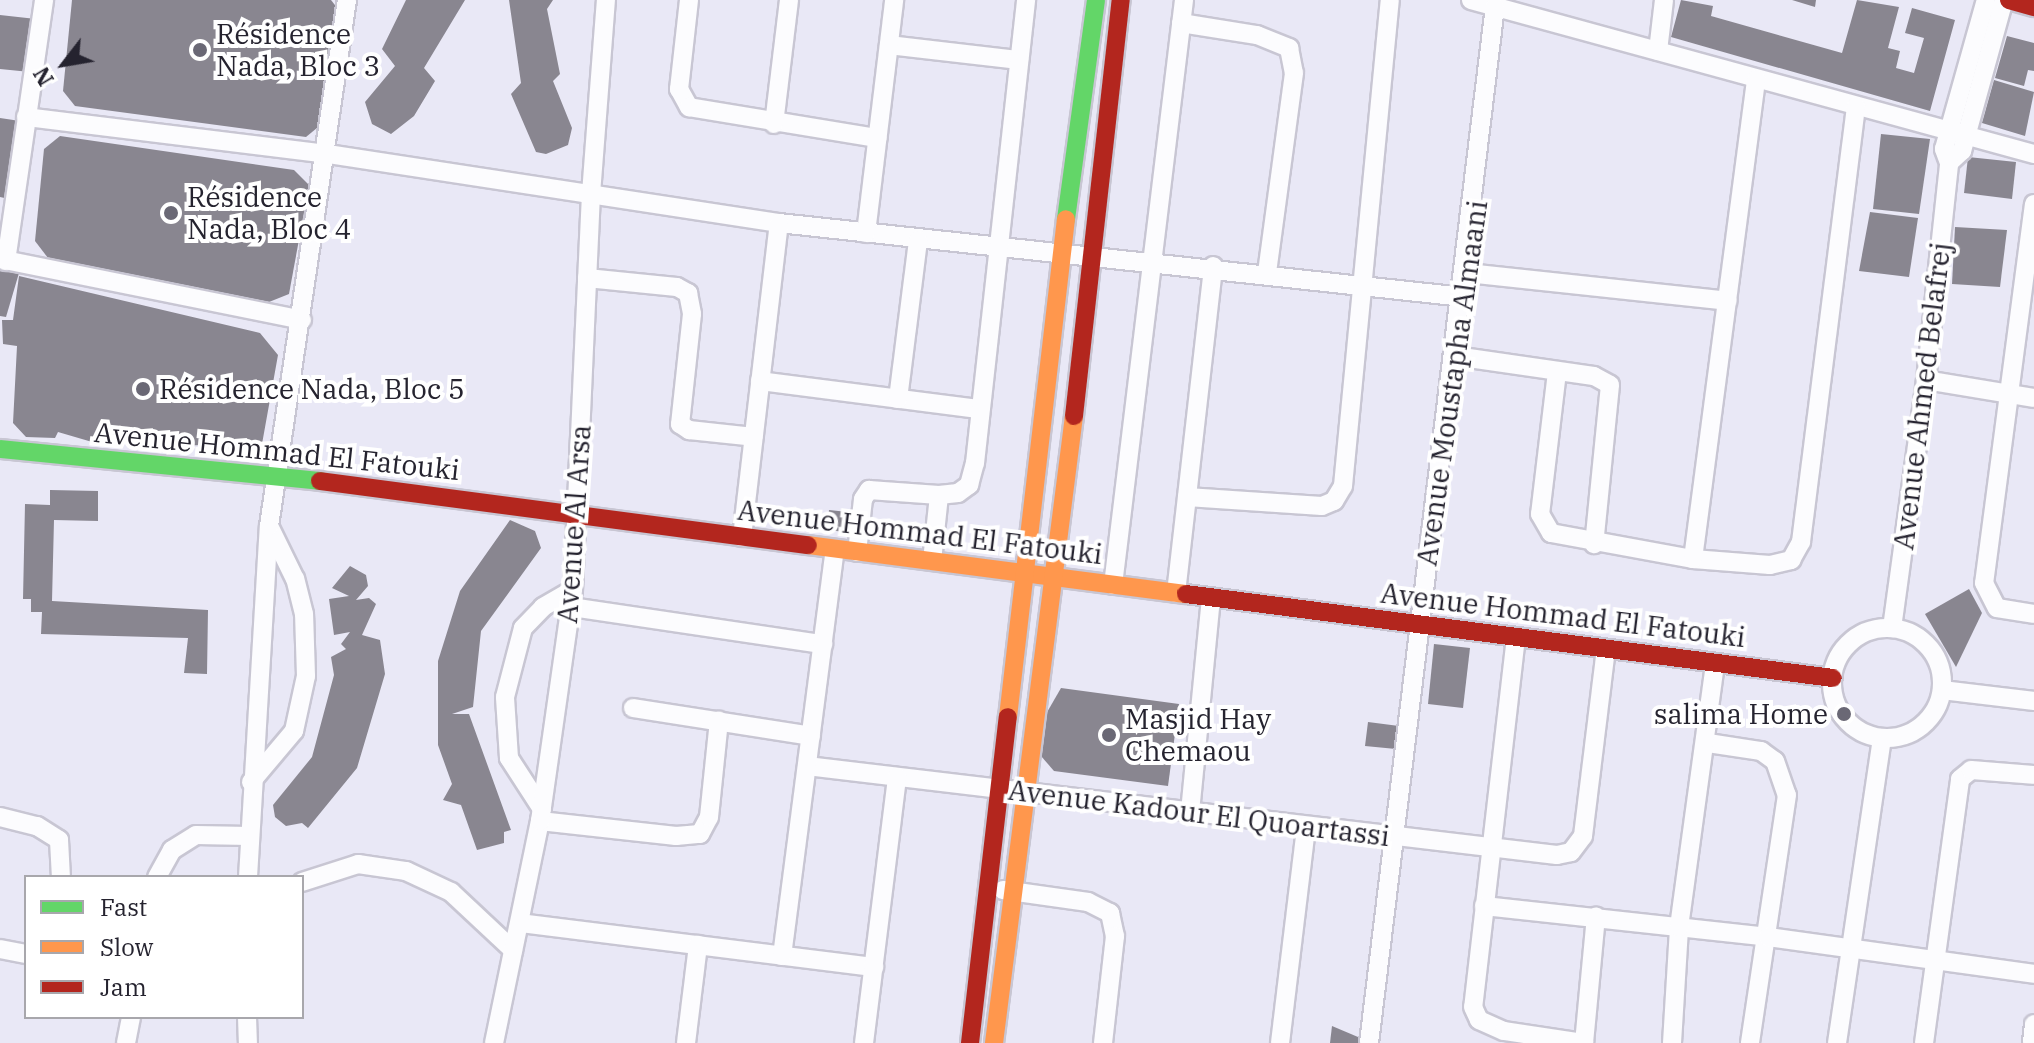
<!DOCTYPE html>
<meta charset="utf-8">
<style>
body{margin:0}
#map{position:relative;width:2034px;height:1043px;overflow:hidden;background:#e9e8f6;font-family:"IBM Plex Serif",serif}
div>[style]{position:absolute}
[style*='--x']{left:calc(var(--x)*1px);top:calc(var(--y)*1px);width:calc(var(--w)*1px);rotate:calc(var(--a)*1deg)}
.building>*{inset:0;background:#898690}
.roads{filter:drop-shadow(2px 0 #c8c6d3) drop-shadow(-2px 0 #c8c6d3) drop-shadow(0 2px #c8c6d3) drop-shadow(0 -2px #c8c6d3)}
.street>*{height:18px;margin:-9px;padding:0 9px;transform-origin:9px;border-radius:9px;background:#fcfcfe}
.street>.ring{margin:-9px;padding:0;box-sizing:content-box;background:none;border:18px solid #fcfcfe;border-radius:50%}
.fast>*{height:18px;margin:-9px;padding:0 9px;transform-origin:9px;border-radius:9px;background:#63d668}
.slow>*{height:18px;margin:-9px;padding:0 9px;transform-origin:9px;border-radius:9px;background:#ff974d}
.jam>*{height:18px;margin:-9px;padding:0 9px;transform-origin:9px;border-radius:9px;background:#b3261e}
.dots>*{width:22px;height:22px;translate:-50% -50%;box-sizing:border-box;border:4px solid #fff;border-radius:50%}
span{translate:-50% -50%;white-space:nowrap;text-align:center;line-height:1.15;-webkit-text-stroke:8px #fff;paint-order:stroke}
.poi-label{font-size:28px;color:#25232f}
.left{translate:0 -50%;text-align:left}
.right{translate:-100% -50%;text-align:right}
.street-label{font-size:28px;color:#25232f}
.legend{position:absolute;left:24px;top:875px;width:280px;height:144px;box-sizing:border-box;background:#fff;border:2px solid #a8a7ac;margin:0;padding:10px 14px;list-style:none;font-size:24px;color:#25232f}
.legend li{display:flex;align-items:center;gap:16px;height:40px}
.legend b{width:40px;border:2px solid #a8a7ac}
.north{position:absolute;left:24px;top:24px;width:80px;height:80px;-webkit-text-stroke:6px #fff;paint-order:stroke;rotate:239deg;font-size:22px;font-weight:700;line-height:32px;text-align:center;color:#25232f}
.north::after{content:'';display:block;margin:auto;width:28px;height:36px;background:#25232f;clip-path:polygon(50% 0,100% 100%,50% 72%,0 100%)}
</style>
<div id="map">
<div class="building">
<i style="clip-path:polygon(72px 0,331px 0,338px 9px,323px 123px,306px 137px,75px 106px,63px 91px)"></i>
<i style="clip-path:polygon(406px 0,465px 0,424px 68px,435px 81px,414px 116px,391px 134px,372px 124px,365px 102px,395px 66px,382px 49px)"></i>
<i style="clip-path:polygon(509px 0,553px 0,547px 9px,560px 74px,553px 81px,572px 128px,568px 145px,546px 154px,536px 152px,511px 94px,521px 83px)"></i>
<i style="clip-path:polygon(1681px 0,1713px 6px,1711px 16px,1842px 53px,1857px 0,1899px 7px,1888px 48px,1900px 51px,1896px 68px,1914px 73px,1924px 38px,1905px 33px,1912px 8px,1955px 20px,1930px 111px,1671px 37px)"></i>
<i style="clip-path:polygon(1792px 0,1816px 0,1815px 7px)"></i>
<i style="clip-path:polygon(0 15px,36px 19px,30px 72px,0 69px)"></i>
<i style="clip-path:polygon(2007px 36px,2034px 43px,2034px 71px,2028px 70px,2024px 86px,1995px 78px)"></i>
<i style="clip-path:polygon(1994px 80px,2034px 92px,2025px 136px,1982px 123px)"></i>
<i style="clip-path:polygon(0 118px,20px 121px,9px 199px,0 197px)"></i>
<i style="clip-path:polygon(1881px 134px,1930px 139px,1919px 214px,1873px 209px)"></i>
<i style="clip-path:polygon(60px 136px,294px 170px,309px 185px,289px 294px,269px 302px,48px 258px,35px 241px,44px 149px)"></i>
<i style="clip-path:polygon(1968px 157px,2016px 162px,2012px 199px,1964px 193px)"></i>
<i style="clip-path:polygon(1870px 212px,1918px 218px,1909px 277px,1859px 271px)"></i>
<i style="clip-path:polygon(1955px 227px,2007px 230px,2000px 287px,1952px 284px)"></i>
<i style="clip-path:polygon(0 269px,19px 273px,6px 317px,0 316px)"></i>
<i style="clip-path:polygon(19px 276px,260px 333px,278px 355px,262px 444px,243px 455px,212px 445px,151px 446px,112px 438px,103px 438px,99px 444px,58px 432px,55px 438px,26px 437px,13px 423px,17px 346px,3px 344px,2px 320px,13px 320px)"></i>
<i style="clip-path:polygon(50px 490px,98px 491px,98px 521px,54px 520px,52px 601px,208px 610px,207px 674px,184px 673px,188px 638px,41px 634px,42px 612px,31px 612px,31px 599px,23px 599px,25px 504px,50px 505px)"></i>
<i style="clip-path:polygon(829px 510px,857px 513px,855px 533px,827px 530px)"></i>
<i style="clip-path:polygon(510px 520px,535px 531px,541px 548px,481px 631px,473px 707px,452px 714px,469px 714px,511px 830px,504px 832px,504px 843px,477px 850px,461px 805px,443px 800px,452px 784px,438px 745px,438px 661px,460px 591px)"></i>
<i style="clip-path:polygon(350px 566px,366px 575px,368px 586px,356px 600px,369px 598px,376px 604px,362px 635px,380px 640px,385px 674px,357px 768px,308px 828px,302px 823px,286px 826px,275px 817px,273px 805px,312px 757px,334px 675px,331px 657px,346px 649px,341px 644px,350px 632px,334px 635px,329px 599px,349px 596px,332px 588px)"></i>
<i style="clip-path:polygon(1969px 589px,1982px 613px,1956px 667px,1925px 614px)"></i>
<i style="clip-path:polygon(1434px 644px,1470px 648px,1463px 708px,1428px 704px)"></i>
<i style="clip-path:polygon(1061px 688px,1179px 704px,1168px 786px,1054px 771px,1041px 756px,1046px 714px)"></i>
<i style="clip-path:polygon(1368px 722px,1399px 726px,1396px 749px,1365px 746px)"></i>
<i style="clip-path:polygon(1332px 1026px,1358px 1037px,1358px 1043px,1330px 1043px)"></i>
</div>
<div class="roads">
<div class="street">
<i style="--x:689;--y:0;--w:90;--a:96.4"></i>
<i style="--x:679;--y:89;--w:21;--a:61"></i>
<i style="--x:689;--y:107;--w:191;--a:9.4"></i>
<i style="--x:1471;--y:0;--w:584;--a:15.3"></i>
<i style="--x:1181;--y:23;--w:77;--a:9"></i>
<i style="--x:1257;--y:35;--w:35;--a:22"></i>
<i style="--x:1289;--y:48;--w:25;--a:79"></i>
<i style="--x:1294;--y:73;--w:202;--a:97.7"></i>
<i style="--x:889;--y:45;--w:131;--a:6.6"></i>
<i style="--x:1658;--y:51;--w:51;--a:-83.3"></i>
<i style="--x:26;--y:117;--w:304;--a:7"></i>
<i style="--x:328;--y:154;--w:456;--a:8.7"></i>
<i style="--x:779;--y:223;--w:689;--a:6.17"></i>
<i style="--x:774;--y:124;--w:125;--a:-83.1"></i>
<i style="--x:1949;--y:163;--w:18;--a:-43"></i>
<i style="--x:1962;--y:151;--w:157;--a:-74.5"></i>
<i style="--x:2034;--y:204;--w:382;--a:97.5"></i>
<i style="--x:1984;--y:583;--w:28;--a:63"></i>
<i style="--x:1997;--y:608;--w:37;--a:9"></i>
<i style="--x:866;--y:233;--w:235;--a:-83.1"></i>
<i style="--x:0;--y:259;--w:308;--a:11.4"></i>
<i style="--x:6;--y:261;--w:264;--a:-81.7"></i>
<i style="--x:1467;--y:273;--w:262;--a:6.1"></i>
<i style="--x:587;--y:278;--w:90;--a:5.7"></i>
<i style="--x:677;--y:287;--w:13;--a:29"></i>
<i style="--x:688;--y:293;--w:21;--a:79"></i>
<i style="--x:692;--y:314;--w:111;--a:96.2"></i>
<i style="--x:680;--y:424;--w:11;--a:34"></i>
<i style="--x:689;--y:430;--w:65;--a:6.1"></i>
<i style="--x:1455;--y:356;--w:140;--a:8.2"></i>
<i style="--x:1594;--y:376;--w:18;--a:29"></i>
<i style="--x:1610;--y:385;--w:160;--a:95.7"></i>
<i style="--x:1557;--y:372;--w:143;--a:96.8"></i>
<i style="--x:1540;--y:514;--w:22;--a:60"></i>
<i style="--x:1551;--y:533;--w:144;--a:10.4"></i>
<i style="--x:1693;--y:559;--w:77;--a:4.5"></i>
<i style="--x:1770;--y:565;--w:22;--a:-13"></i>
<i style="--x:1791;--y:560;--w:21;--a:-61"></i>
<i style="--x:1801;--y:542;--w:439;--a:-82.8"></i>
<i style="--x:1926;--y:380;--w:109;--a:9.5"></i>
<i style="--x:760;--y:381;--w:221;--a:7.3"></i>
<i style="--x:898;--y:399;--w:160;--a:-82.8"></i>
<i style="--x:1187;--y:497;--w:135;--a:3.8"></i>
<i style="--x:1322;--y:506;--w:13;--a:-23"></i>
<i style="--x:1334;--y:501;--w:17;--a:-59"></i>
<i style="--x:1343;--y:486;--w:488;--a:-84.5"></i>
<i style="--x:742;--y:537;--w:316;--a:-83.3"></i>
<i style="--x:857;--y:552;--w:53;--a:-83.5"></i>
<i style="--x:863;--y:499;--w:11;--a:-56"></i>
<i style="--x:869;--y:490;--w:70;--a:4.1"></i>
<i style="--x:1693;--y:559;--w:484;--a:-82.5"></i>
<i style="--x:932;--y:561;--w:66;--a:-83.9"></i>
<i style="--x:939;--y:495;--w:19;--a:-6"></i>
<i style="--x:958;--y:493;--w:14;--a:-36"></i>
<i style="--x:969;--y:485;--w:23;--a:-75"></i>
<i style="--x:975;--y:463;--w:466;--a:-83.7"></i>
<i style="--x:1113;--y:585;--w:589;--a:-83.08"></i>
<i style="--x:1176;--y:593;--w:329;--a:-83.5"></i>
<i style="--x:571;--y:607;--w:255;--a:8.4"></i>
<i style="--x:1892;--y:628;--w:250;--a:-82.2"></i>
<i style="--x:1926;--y:380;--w:218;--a:-83.9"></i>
<i style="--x:1949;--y:163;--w:15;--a:-110"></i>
<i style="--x:1944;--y:149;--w:155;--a:-74.3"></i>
<i class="ring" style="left:1832px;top:628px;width:92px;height:92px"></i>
<i style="--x:1516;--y:637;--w:372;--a:96.6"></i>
<i style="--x:1473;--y:1007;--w:14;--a:65"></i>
<i style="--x:1479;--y:1020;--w:27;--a:24"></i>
<i style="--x:1504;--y:1031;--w:81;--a:8.5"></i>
<i style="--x:1942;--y:690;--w:93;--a:6.8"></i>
<i style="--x:633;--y:708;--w:180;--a:8.9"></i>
<i style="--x:1708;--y:743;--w:54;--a:8.6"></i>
<i style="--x:1761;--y:751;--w:17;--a:36"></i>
<i style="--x:1775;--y:761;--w:36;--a:71"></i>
<i style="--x:1787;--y:795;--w:251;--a:98.5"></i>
<i style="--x:807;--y:766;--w:755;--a:6.77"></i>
<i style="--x:1557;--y:855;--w:14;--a:-12"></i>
<i style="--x:1571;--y:852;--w:20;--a:-53"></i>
<i style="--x:1583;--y:836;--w:188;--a:-83"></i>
<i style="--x:251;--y:782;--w:67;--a:-49.9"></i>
<i style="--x:294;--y:731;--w:56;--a:-77.7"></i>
<i style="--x:306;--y:676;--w:62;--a:-91.8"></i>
<i style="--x:304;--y:614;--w:36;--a:-104"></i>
<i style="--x:295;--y:579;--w:59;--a:-116.1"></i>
<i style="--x:542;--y:809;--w:61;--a:-122.9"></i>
<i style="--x:509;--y:758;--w:61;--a:-93.8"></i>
<i style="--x:505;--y:697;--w:71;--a:-75.4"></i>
<i style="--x:523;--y:628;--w:29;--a:-46"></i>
<i style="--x:543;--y:607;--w:34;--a:-30"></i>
<i style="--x:1190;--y:812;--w:215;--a:-84.4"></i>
<i style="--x:0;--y:817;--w:38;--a:14"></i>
<i style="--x:37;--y:826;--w:26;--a:32"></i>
<i style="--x:59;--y:840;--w:37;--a:87"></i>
<i style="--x:540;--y:821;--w:137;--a:6.3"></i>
<i style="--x:676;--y:836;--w:24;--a:-5"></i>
<i style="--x:700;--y:834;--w:19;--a:-62"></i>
<i style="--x:709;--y:817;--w:97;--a:-84.1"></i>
<i style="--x:157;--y:877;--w:31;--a:-61"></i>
<i style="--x:172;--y:850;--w:28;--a:-32"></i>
<i style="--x:196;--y:835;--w:53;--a:1.1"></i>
<i style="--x:248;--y:877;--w:352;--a:-86.6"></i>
<i style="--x:269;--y:526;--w:532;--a:-81.57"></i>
<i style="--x:302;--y:882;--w:59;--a:-17.8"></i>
<i style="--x:358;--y:864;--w:49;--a:8.3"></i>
<i style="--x:406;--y:871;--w:50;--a:25"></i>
<i style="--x:451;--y:892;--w:85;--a:43.1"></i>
<i style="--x:1003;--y:890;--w:86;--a:8"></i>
<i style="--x:1088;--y:902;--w:25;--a:27"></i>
<i style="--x:1110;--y:913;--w:24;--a:78"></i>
<i style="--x:1115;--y:936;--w:108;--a:96.4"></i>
<i style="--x:1484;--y:906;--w:286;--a:6.2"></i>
<i style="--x:1768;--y:937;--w:269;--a:7.9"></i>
<i style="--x:520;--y:923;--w:357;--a:7.1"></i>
<i style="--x:0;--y:949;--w:26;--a:11"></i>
<i style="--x:782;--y:956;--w:410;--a:-82.6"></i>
<i style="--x:247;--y:1017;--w:26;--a:88"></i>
<i style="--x:126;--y:1043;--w:26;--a:-79"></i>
<i style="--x:494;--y:1043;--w:227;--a:-78.3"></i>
<i style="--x:540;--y:821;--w:233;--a:-81.9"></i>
<i style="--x:573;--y:590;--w:396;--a:-87.4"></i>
<i style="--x:591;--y:194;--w:195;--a:-85.6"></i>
<i style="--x:686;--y:1043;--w:99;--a:-83"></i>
<i style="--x:864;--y:1043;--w:268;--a:-82.9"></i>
<i style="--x:1280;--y:1043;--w:217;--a:-83.1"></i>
<i style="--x:1369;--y:1043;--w:1044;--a:-83.07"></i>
<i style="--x:1584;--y:1043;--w:127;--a:-84.6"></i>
<i style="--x:1672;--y:1043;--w:116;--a:-86.5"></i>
<i style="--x:1679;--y:927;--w:266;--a:-82.2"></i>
<i style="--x:1837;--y:1043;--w:308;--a:-81.6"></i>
<i style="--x:1924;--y:1043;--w:266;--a:-82.2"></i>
<i style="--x:1960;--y:779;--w:14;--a:-39"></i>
<i style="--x:1971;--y:770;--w:63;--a:4.5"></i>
<i style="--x:2032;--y:1043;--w:19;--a:-84"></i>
</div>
<div class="fast">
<i style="--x:1066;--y:219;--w:221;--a:-82.2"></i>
<i style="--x:0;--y:449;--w:322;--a:5.7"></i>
</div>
<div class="slow">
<i style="--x:808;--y:545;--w:381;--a:7.4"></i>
<i style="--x:1008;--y:717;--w:501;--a:-83.36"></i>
<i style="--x:994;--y:1043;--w:632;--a:-82.73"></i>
</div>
<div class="jam">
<i style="--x:2009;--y:0;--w:26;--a:16"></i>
<i style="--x:1074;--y:416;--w:419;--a:-83.6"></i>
<i style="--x:320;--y:481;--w:492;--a:7.5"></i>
<i style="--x:1186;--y:594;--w:652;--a:7.4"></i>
<i style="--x:970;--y:1043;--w:328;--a:-83.4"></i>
</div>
</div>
<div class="dots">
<i style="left:200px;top:50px;background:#6a6875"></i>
<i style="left:171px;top:213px;background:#6a6875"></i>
<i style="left:143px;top:389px;background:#6a6875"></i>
<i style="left:1844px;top:714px;background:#6a6875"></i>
<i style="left:1109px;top:735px;background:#6a6875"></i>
</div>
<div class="poi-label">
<span class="left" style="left:216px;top:50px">Résidence<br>Nada, Bloc 3</span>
<span class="left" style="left:187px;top:213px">Résidence<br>Nada, Bloc 4</span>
<span class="left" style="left:159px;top:389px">Résidence Nada, Bloc 5</span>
<span class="right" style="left:1828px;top:714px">salima Home</span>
<span class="left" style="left:1125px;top:735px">Masjid Hay<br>Chemaou</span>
</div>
<div class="street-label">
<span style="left:1452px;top:383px;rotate:-82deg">Avenue Moustapha Almaani</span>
<span style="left:1922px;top:396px;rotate:-83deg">Avenue Ahmed Belafrej</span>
<span style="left:277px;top:451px;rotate:6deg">Avenue Hommad El Fatouki</span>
<span style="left:574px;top:524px;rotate:-86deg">Avenue Al Arsa</span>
<span style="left:920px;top:532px;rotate:7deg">Avenue Hommad El Fatouki</span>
<span style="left:1563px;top:615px;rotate:7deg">Avenue Hommad El Fatouki</span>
<span style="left:1199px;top:813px;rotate:7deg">Avenue Kadour El Quoartassi</span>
</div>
<ul class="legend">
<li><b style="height:10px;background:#63d668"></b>Fast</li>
<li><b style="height:10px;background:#ff974d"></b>Slow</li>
<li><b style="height:10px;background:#b3261e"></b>Jam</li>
</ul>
<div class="north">N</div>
</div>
